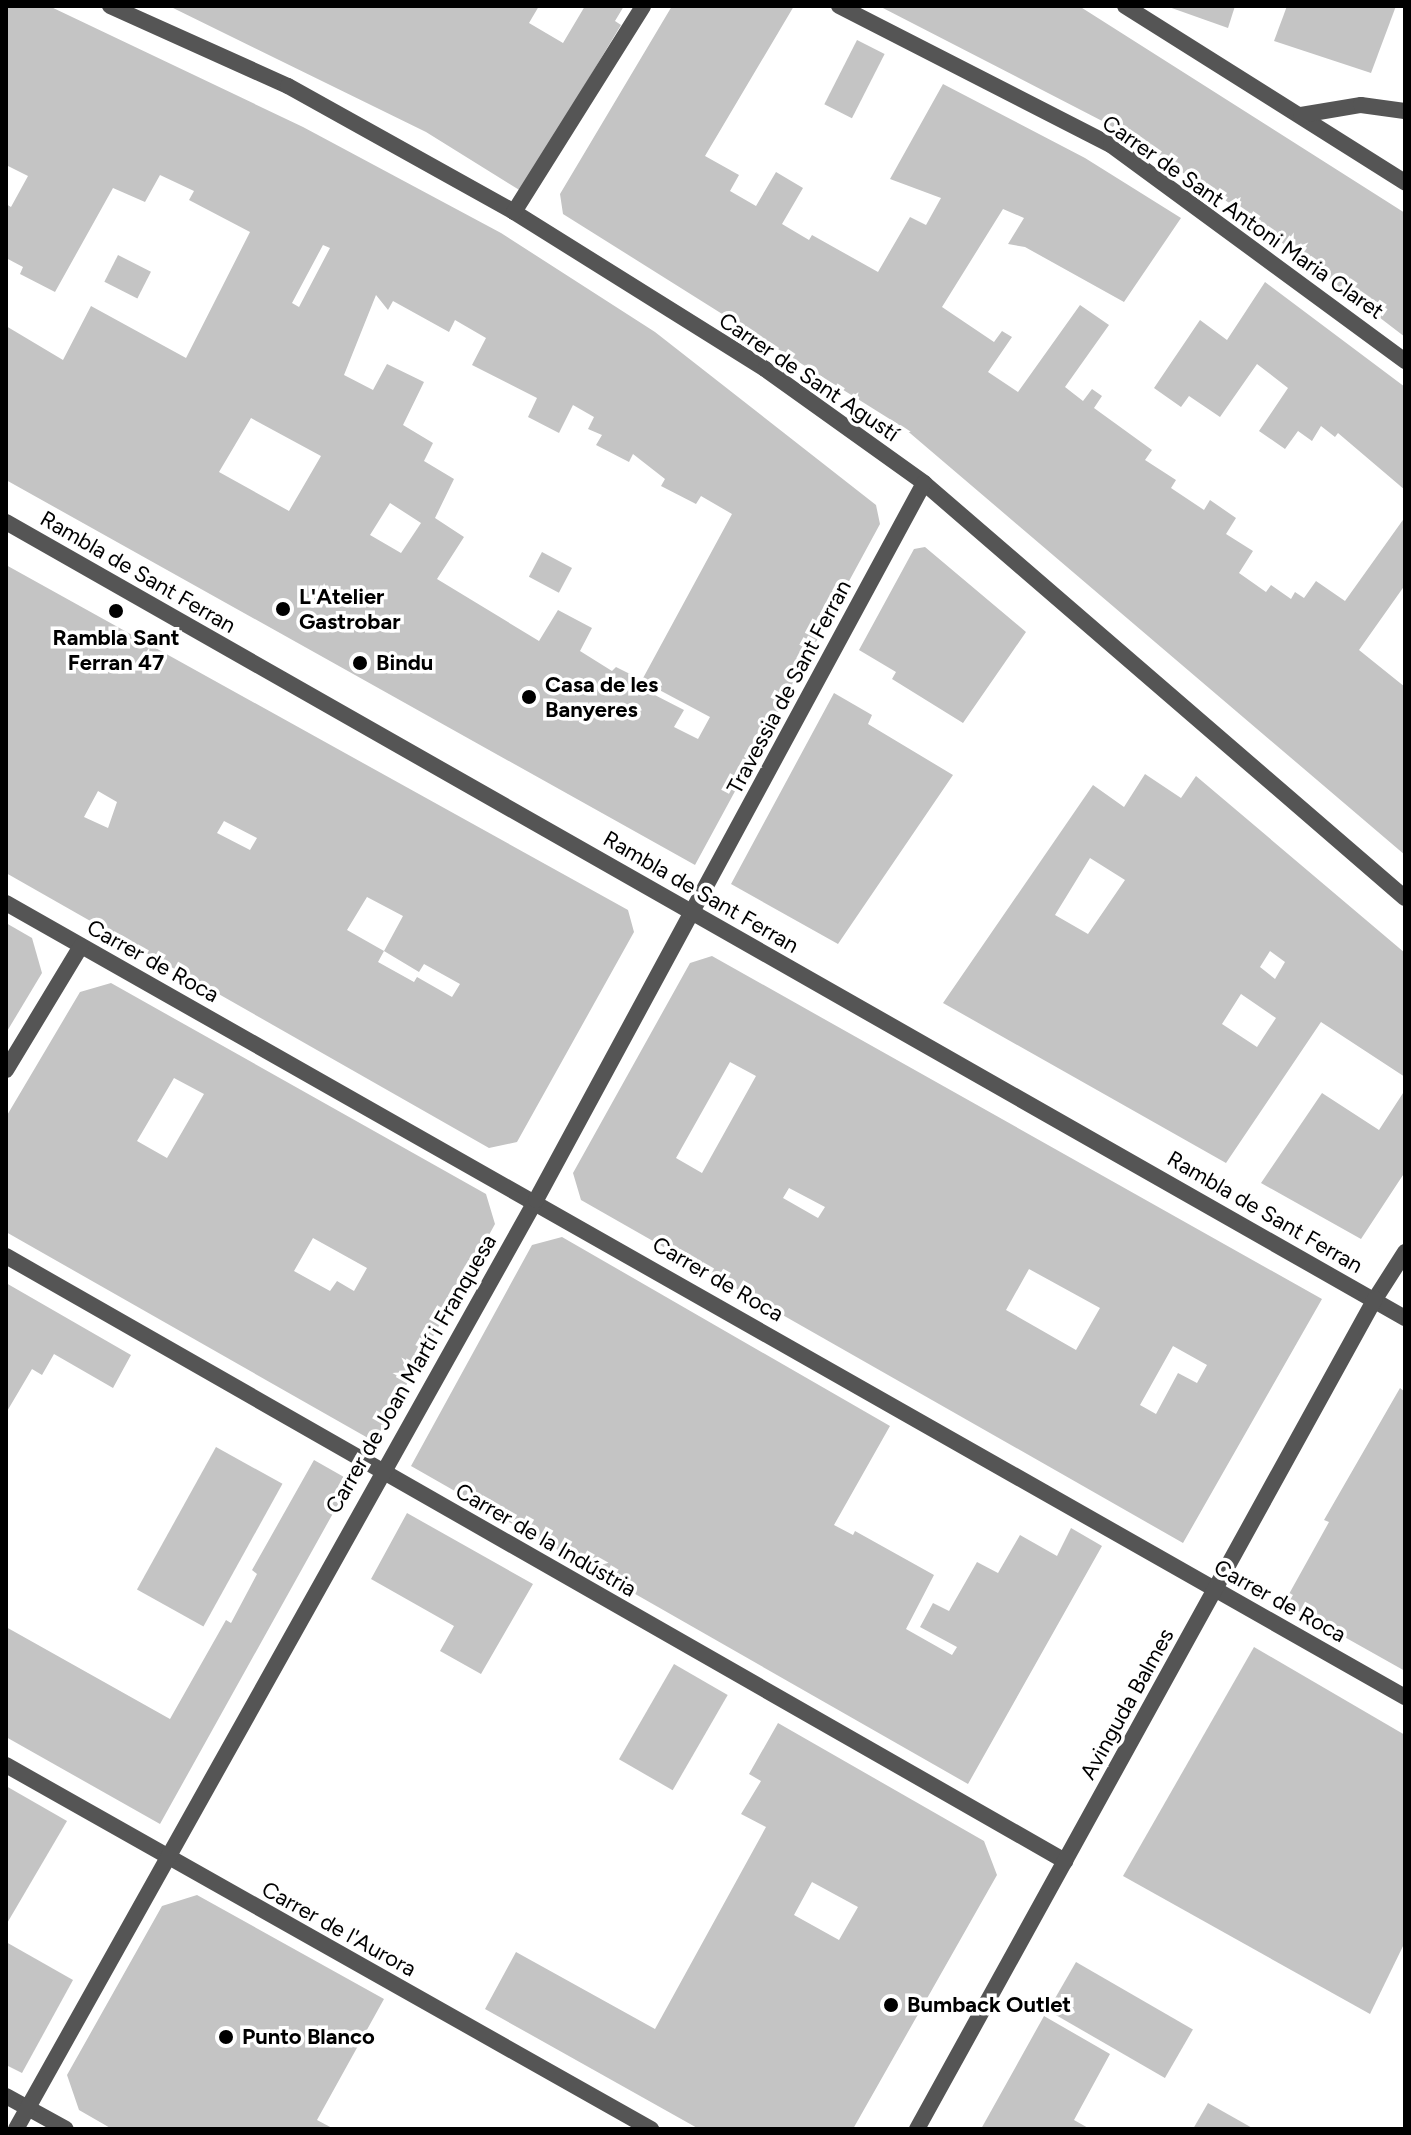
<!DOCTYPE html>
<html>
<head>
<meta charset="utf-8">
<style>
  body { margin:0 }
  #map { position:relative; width:1411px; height:2135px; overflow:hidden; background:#fff; font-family:Figtree,sans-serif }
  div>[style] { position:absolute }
  .building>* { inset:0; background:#c4c4c4; transform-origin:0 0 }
  .minor>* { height:16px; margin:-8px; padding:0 8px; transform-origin:8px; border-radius:8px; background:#555 }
  .tertiary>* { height:16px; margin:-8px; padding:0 8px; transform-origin:8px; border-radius:8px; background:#555 }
  .dots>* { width:22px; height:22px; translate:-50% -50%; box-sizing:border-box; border:4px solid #fff; border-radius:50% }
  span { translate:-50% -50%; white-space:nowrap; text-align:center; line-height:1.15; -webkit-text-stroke:7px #fff; paint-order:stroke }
  .street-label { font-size:22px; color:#000 }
  .poi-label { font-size:22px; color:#000; font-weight:700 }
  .left { translate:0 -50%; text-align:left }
  .frame { position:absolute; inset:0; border:8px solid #000; pointer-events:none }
</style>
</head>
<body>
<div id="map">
  <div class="building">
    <i style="clip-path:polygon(evenodd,6px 6px,49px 6px,303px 127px,501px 233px,655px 332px,876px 505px,880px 524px,695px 865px,6px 480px,6px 326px,63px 360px,91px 306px,186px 358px,250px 232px,189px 200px,194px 191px,160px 175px,145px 202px,113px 188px,55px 292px,20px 274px,23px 267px,6px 258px,6px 204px,11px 207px,28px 176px,6px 165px,6px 6px,323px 245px,330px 248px,299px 307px,292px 303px,323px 245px,6px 6px,376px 295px,388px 310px,393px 301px,449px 332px,455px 320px,486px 338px,472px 365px,537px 398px,528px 417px,559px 433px,573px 405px,594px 417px,588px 429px,602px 435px,596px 445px,629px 462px,633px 454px,665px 479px,661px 486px,696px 504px,701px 496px,732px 514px,642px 680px,616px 667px,612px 671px,580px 651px,592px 628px,558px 610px,539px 641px,437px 579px,464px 537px,435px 518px,454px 479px,424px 461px,433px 443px,403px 425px,424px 382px,387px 364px,373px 390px,344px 375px,376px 295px,6px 6px,251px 418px,321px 456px,289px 511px,219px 472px,251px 418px,6px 6px,390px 503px,421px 523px,401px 553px,370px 535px,390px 503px,6px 6px,650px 685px,710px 717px,698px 739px,674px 727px,684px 710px,647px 691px,650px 685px)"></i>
    <i style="clip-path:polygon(169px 6px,539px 6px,529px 23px,563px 43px,585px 6px,624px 6px,615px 21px,621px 25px,521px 191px,426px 132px)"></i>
    <i style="clip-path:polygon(672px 6px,794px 6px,705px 156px,739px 175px,730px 191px,756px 206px,776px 172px,803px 188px,782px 224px,809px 240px,812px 235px,878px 272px,910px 217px,926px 225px,941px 198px,890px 179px,943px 84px,1085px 158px,1181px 218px,1124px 302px,1025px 247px,1008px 244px,1024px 218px,1003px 209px,942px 307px,994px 342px,1002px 331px,1012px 337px,988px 372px,1018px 392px,1080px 305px,1109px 325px,1065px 387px,1083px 401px,1092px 389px,1102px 396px,1094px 408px,1152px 450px,1145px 460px,1176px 480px,1171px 488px,1204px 510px,1210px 500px,1236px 518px,1226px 534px,1253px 551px,1239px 573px,1266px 592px,1271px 585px,1291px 599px,1295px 592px,1304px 598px,1316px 581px,1345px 601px,1405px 517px,1405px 585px,1359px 650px,1405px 687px,1405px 855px,904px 428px,563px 214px,560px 194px)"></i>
    <i style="clip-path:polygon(879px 6px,1079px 6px,1405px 213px,1405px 337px,1234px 206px,1108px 124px)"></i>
    <i style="clip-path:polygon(1166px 6px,1235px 6px,1228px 28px)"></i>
    <i style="clip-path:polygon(1287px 6px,1396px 6px,1371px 73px,1274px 41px)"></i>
    <i style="left:857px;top:40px;width:31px;height:72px;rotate:27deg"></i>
    <i style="left:118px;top:255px;width:37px;height:30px;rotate:27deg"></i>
    <i style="clip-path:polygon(1265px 282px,1405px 387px,1405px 490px,1338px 433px,1335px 437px,1321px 426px,1312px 441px,1298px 431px,1285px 449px,1259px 431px,1288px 388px,1257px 364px,1220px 417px,1189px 396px,1181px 407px,1154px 388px,1200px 320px,1227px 340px)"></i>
    <i style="clip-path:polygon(925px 547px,1026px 632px,963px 723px,892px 679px,896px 672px,859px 650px,914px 549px)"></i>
    <i style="left:542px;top:552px;width:34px;height:28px;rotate:28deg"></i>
    <i style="clip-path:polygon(evenodd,6px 565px,628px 910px,634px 932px,517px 1142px,489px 1148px,6px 873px,6px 565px,98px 791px,117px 802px,108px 828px,84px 817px,98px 791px,6px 565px,224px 821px,257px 838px,250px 850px,217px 833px,224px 821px,6px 565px,367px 897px,403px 916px,384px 951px,347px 930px,367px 897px,6px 565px,384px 951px,419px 972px,424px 964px,460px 984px,452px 997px,417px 977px,414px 982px,378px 962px,384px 951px)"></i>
    <i style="clip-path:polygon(834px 693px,872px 715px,868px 724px,953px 775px,838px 944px,731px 884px)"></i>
    <i style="clip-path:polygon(evenodd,1145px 774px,1181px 798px,1196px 776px,1405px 953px,1405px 1077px,1321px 1022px,1226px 1163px,943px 1003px,1093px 785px,1124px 807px,1145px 774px,1090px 858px,1125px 880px,1088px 934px,1055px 915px,1090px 858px,1145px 774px,1270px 951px,1285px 962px,1275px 979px,1260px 967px,1270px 951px,1145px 774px,1241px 994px,1276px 1018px,1257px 1047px,1222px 1024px,1241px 994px)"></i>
    <i style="clip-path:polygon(6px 923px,32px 938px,42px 973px,6px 1033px)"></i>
    <i style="clip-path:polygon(evenodd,712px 956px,1322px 1299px,1183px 1543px,581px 1200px,573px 1173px,690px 963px,712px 956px,730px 1062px,756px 1076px,702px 1173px,676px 1158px,730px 1062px,712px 956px,789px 1188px,825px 1207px,818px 1218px,783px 1198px,789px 1188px,712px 956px,1029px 1269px,1100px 1308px,1076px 1350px,1006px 1310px,1029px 1269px,712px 956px,1173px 1346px,1207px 1365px,1197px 1383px,1178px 1373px,1156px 1414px,1140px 1405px,1173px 1346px)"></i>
    <i style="clip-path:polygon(evenodd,111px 983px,486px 1194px,495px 1224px,375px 1442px,6px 1232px,6px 1117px,80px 992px,111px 983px,174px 1078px,204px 1094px,167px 1158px,137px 1141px,174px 1078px,111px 983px,313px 1238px,367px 1268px,354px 1291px,337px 1281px,330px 1291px,294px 1271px,313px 1238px)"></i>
    <i style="clip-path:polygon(1405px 1090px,1405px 1172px,1361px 1239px,1261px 1183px,1322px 1093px,1379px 1130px)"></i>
    <i style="clip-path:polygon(562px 1237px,890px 1426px,834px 1525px,853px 1535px,855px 1531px,934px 1575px,906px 1629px,952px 1655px,957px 1647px,920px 1627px,933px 1603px,949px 1611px,977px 1562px,998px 1573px,1020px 1535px,1057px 1556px,1071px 1528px,1102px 1546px,968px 1784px,411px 1466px,532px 1245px)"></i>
    <i style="clip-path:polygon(6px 1283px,131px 1355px,113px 1388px,54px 1354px,42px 1375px,32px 1369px,6px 1413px)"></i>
    <i style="clip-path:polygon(1400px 1388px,1405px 1392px,1405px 1671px,1284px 1603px,1329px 1522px,1324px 1520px)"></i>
    <i style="left:216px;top:1447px;width:76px;height:163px;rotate:29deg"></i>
    <i style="clip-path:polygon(314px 1460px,351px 1481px,160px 1824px,6px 1737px,6px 1627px,170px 1719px,226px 1620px,231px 1623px,257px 1574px,252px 1570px)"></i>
    <i style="clip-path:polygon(407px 1513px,533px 1584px,481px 1674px,440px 1651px,454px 1626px,371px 1579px)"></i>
    <i style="clip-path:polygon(1254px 1647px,1405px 1735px,1405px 1942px,1370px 2014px,1123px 1876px)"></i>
    <i style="left:674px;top:1664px;width:62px;height:110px;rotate:30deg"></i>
    <i style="clip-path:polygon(evenodd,778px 1723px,984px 1841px,997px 1875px,853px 2129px,699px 2129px,485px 2009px,516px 1952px,655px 2029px,766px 1827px,741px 1814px,761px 1781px,749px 1774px,778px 1723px,812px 1882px,858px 1907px,839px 1940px,794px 1915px,812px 1882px)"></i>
    <i style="clip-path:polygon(6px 1786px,67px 1821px,6px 1925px)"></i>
    <i style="clip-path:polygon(197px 1895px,384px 1999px,317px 2120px,334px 2129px,112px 2129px,79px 2110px,67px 2075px,162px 1906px)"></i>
    <i style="clip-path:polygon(6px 1942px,73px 1980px,22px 2073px,6px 2065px)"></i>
    <i style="left:1076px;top:1962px;width:135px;height:56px;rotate:30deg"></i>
    <i style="clip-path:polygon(1044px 2016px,1110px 2054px,1074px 2120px,1090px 2129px,981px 2129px)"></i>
    <i style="clip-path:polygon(1208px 2103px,1254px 2129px,1193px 2129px)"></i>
  </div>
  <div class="minor">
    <i style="left:110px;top:6px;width:195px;rotate:24.2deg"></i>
    <i style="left:288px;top:86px;width:259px;rotate:29.1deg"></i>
    <i style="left:514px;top:212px;width:296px;rotate:32deg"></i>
    <i style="left:765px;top:369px;width:196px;rotate:35.6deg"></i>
    <i style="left:924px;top:483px;width:635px;rotate:40.79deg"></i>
    <i style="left:839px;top:6px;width:305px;rotate:27.1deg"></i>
    <i style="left:1111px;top:145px;width:365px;rotate:36.3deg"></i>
    <i style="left:1125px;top:6px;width:331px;rotate:32.2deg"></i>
    <i style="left:1301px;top:115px;width:61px;rotate:-9.5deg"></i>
    <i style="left:1361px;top:105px;width:44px;rotate:7.8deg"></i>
    <i style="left:514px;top:212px;width:243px;rotate:-57.9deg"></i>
    <i style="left:6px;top:903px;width:1609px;rotate:29.58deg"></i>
    <i style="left:6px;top:1070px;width:145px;rotate:-58.8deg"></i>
    <i style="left:6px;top:1256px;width:1220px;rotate:29.74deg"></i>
    <i style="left:1375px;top:1299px;width:56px;rotate:-57.4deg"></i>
    <i style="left:6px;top:1765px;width:741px;rotate:29.44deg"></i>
    <i style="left:6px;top:2096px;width:68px;rotate:28.8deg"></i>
    <i style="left:16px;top:2129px;width:1065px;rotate:-60.76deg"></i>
    <i style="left:536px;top:1200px;width:815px;rotate:-61.58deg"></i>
  </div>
  <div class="tertiary">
    <i style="left:6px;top:522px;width:1610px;rotate:29.64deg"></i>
    <i style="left:917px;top:2129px;width:948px;rotate:-61.11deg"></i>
  </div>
  <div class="dots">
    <i style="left:283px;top:609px;background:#000"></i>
    <i style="left:116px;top:611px;background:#000"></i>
    <i style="left:360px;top:663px;background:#000"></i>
    <i style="left:529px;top:697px;background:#000"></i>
    <i style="left:891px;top:2005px;background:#000"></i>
    <i style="left:226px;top:2037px;background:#000"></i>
  </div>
  <div class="street-label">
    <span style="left:1243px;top:217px;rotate:35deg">Carrer de Sant Antoni Maria Claret</span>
    <span style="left:809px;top:377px;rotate:34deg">Carrer de Sant Agustí</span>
    <span style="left:138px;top:572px;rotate:30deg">Rambla de Sant Ferran</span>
    <span style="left:789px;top:687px;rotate:-62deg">Travessia de Sant Ferran</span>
    <span style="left:701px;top:892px;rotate:30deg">Rambla de Sant Ferran</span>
    <span style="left:153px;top:961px;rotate:29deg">Carrer de Roca</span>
    <span style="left:1265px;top:1212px;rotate:30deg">Rambla de Sant Ferran</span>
    <span style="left:718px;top:1279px;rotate:30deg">Carrer de Roca</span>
    <span style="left:411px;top:1374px;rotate:-60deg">Carrer de Joan Martí i Franquesa</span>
    <span style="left:546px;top:1540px;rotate:30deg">Carrer de la Indústria</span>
    <span style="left:1280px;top:1601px;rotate:29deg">Carrer de Roca</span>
    <span style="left:1127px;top:1704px;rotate:-61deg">Avinguda Balmes</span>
    <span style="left:339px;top:1929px;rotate:29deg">Carrer de l'Aurora</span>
  </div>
  <div class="poi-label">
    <span class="left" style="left:299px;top:609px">L'Atelier<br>Gastrobar</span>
    <span style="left:116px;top:650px">Rambla Sant<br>Ferran 47</span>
    <span class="left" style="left:376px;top:663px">Bindu</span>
    <span class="left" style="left:545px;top:697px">Casa de les<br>Banyeres</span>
    <span class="left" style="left:907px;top:2005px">Bumback Outlet</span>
    <span class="left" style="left:242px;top:2037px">Punto Blanco</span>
  </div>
  <div class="frame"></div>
</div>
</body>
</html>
